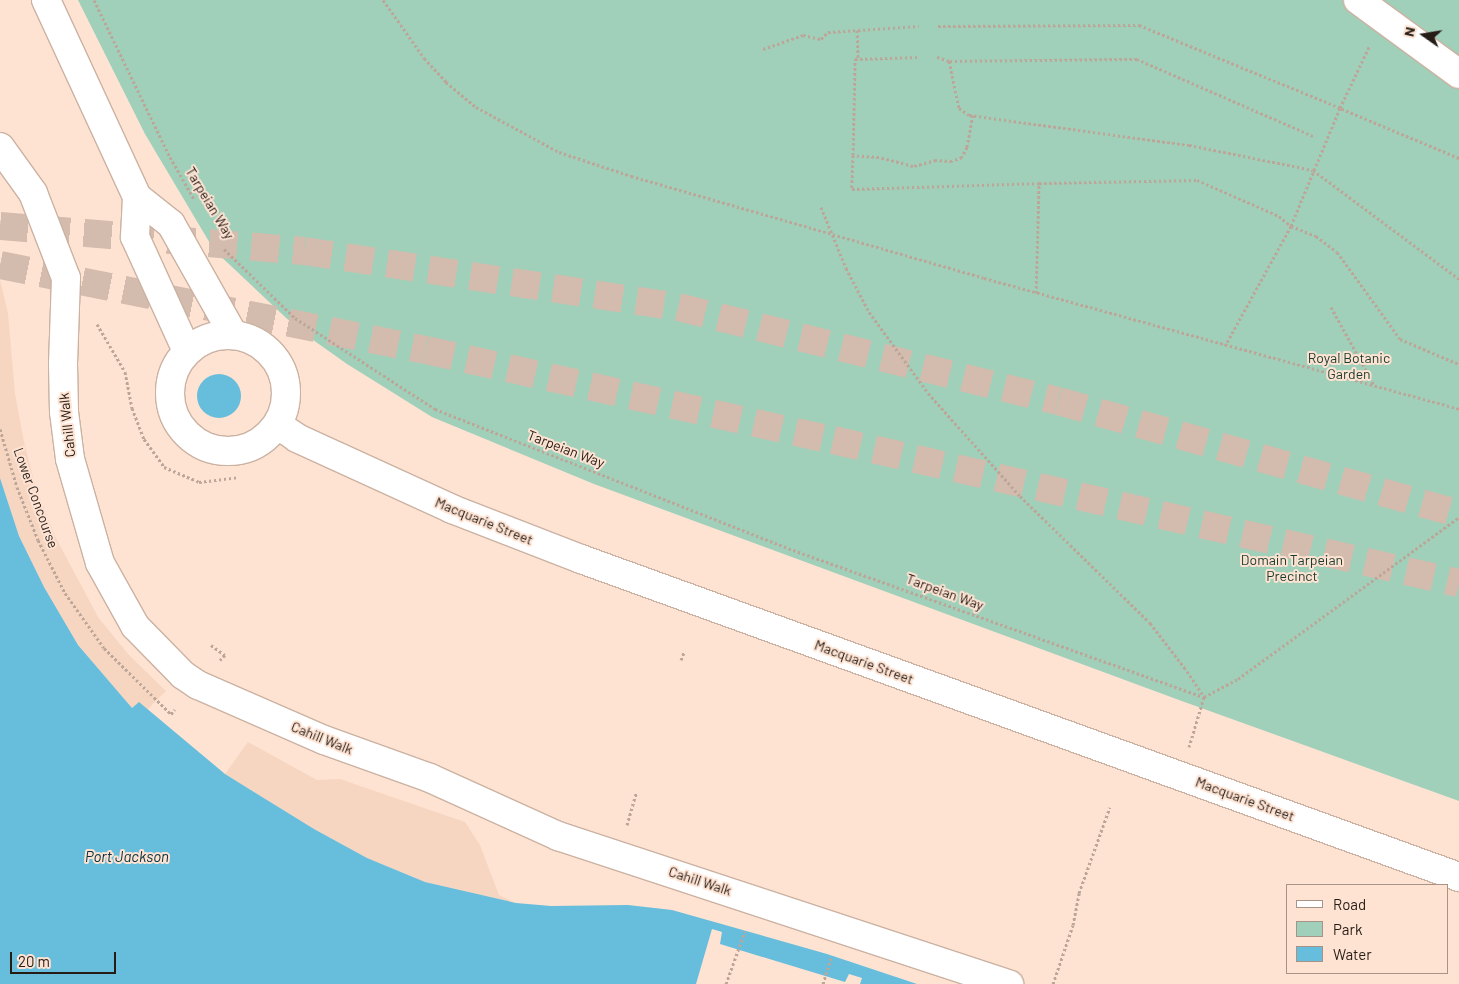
<!DOCTYPE html>
<html>
<head>
<meta charset="utf-8">
<style>
  body { margin:0 }
  #map { position:relative; width:1459px; height:984px; overflow:hidden; background:#fee3d3; font-family:Barlow,sans-serif }
  div>[style] { position:absolute }
  .built>* { inset:0; background:#f7d6c1 }
  .green>* { inset:0; background:#a0d0b9 }
  .water>* { inset:0; background:#67bddc }
  .round { border-radius:50% }
  .pier>* { inset:0; background:#fee3d3 }
  .highway-tunnel>* { height:28px; margin-top:-14px; transform-origin:0; background:repeating-linear-gradient(90deg,#d3bbad 0 28px,transparent 0 42px) }
  .path>* { height:3px; margin-top:-1.5px; transform-origin:0; background:repeating-linear-gradient(90deg,#bca699 0 2.5px,transparent 0 5px) }
  .roads { filter:drop-shadow(1px 0 #cbb2a2) drop-shadow(-1px 0 #cbb2a2) drop-shadow(0 1px #cbb2a2) drop-shadow(0 -1px #cbb2a2) }
  .minor>* { height:28px; margin:-14px; padding:0 14px; transform-origin:14px; border-radius:14px; background:#fff }
  .minor>.ring { margin:-14px; padding:0; box-sizing:content-box; background:none; border:28px solid #fff; border-radius:50% }
  span { translate:-50% -50%; white-space:nowrap; text-align:center; line-height:1.15; -webkit-text-stroke:4px #fee3d3; paint-order:stroke }
  .street-label { font-size:14px; color:#251c16 }
  .park-label { font-size:14px; color:#173b2d }
  .water-label { font-size:15px; color:#05303d; font-style:italic }
  .legend { position:absolute; left:1286px; top:884px; width:162px; height:90px; box-sizing:border-box; background:#fee3d3; border:1px solid #a79387; margin:0; padding:6px 9px; list-style:none; font-size:15px; color:#251c16 }
  .legend li { display:flex; align-items:center; gap:10px; height:25px }
  .legend b { width:25px; border:1px solid #a79387 }
  .north { position:absolute; left:1399px; top:10px; width:50px; height:50px; -webkit-text-stroke:4px #fee3d3; paint-order:stroke; rotate:283deg; font-size:14px; font-weight:700; line-height:20px; text-align:center; color:#251c16 }
  .north::after { content:''; display:block; margin:auto; width:18px; height:22px; background:#251c16; clip-path:polygon(50% 0,100% 100%,50% 72%,0 100%) }
  .scale { position:absolute; left:10px; top:952px; width:106px; height:22px; box-sizing:border-box; border:2px solid #251c16; border-top:0; padding-left:6px; font-size:15px; line-height:18px; white-space:nowrap; color:#251c16; -webkit-text-stroke:4px #fee3d3; paint-order:stroke }
</style>
</head>
<body>
<div id="map">
  <div class="built">
    <i style="clip-path:polygon(0 280px,8px 313px,15px 394px,24px 442px,35px 485px,55px 536px,98px 617px,128px 654px,166px 691px,147px 710px,139px 702px,133px 709px,78px 645px,44px 587px,19px 536px,0 478px)"></i>
    <i style="clip-path:polygon(248px 742px,317px 780px,340px 779px,465px 822px,480px 845px,499px 895px,516px 903px,425px 882px,367px 858px,314px 829px,225px 774px)"></i>
  </div>
  <div class="green">
    <i style="clip-path:polygon(78px 0,1459px 0,1459px 801px,1179px 700px,594px 484px,432px 417px,347px 364px,299px 330px,214px 250px,145px 134px)"></i>
  </div>
  <div class="water">
    <i class="round" style="left:197px;top:374px;width:44px;height:44px"></i>
    <i style="clip-path:polygon(0 478px,19px 536px,44px 587px,78px 645px,132px 708px,139px 702px,225px 774px,314px 829px,367px 858px,425px 882px,516px 903px,551px 906px,628px 905px,672px 910px,827px 954px,917px 984px,0 984px)"></i>
  </div>
  <div class="pier">
    <i style="clip-path:polygon(712px 929px,722px 932px,720px 944px,845px 982px,849px 974px,862px 978px,860px 984px,696px 984px)"></i>
  </div>
  <div class="highway-tunnel">
    <i style="left:0;top:226px;width:305px;rotate:4.7deg"></i>
    <i style="left:304px;top:251px;width:378px;rotate:8.5deg"></i>
    <i style="left:678px;top:307px;width:391px;rotate:13.9deg"></i>
    <i style="left:1058px;top:401px;width:417px;rotate:15.7deg"></i>
    <i style="left:0;top:265px;width:434px;rotate:11.3deg"></i>
    <i style="left:426px;top:350px;width:417px;rotate:12.5deg"></i>
    <i style="left:833px;top:440px;width:642px;rotate:12.87deg"></i>
  </div>
  <div class="path">
    <i style="left:94px;top:0;width:174px;rotate:64.2deg"></i>
    <i style="left:170px;top:157px;width:48px;rotate:60.3deg"></i>
    <i style="left:383px;top:0;width:71px;rotate:54.7deg"></i>
    <i style="left:424px;top:58px;width:33px;rotate:47deg"></i>
    <i style="left:446px;top:82px;width:39px;rotate:40deg"></i>
    <i style="left:476px;top:107px;width:94px;rotate:28.5deg"></i>
    <i style="left:559px;top:152px;width:76px;rotate:18.4deg"></i>
    <i style="left:631px;top:176px;width:367px;rotate:16.1deg"></i>
    <i style="left:984px;top:278px;width:493px;rotate:15.4deg"></i>
    <i style="left:938px;top:26px;width:201px;rotate:-0.3deg"></i>
    <i style="left:1139px;top:25px;width:217px;rotate:22.4deg"></i>
    <i style="left:1340px;top:108px;width:68px;rotate:-64.6deg"></i>
    <i style="left:857px;top:30px;width:29px;rotate:88deg"></i>
    <i style="left:763px;top:49px;width:42px;rotate:-19.3deg"></i>
    <i style="left:803px;top:35px;width:18px;rotate:13deg"></i>
    <i style="left:821px;top:39px;width:10px;rotate:-45deg"></i>
    <i style="left:828px;top:32px;width:91px;rotate:-3.8deg"></i>
    <i style="left:937px;top:57px;width:13px;rotate:18deg"></i>
    <i style="left:973px;top:115px;width:33px;rotate:101deg"></i>
    <i style="left:967px;top:147px;width:11px;rotate:117deg"></i>
    <i style="left:962px;top:157px;width:11px;rotate:158deg"></i>
    <i style="left:952px;top:161px;width:16px;rotate:-176deg"></i>
    <i style="left:936px;top:160px;width:24px;rotate:165deg"></i>
    <i style="left:913px;top:166px;width:35px;rotate:-165deg"></i>
    <i style="left:879px;top:157px;width:26px;rotate:-176deg"></i>
    <i style="left:853px;top:155px;width:34px;rotate:92deg"></i>
    <i style="left:852px;top:189px;width:187px;rotate:-1.8deg"></i>
    <i style="left:1039px;top:183px;width:158px;rotate:-1.1deg"></i>
    <i style="left:1197px;top:180px;width:90px;rotate:23.7deg"></i>
    <i style="left:1279px;top:216px;width:16px;rotate:40deg"></i>
    <i style="left:1291px;top:226px;width:137px;rotate:118.8deg"></i>
    <i style="left:1313px;top:136px;width:192px;rotate:-156.4deg"></i>
    <i style="left:1137px;top:59px;width:188px;rotate:179.4deg"></i>
    <i style="left:949px;top:61px;width:48px;rotate:78deg"></i>
    <i style="left:959px;top:108px;width:12px;rotate:35deg"></i>
    <i style="left:969px;top:115px;width:222px;rotate:7.8deg"></i>
    <i style="left:1189px;top:145px;width:126px;rotate:11.4deg"></i>
    <i style="left:1313px;top:170px;width:182px;rotate:36.7deg"></i>
    <i style="left:853px;top:155px;width:96px;rotate:-88.8deg"></i>
    <i style="left:855px;top:59px;width:64px;rotate:-1.8deg"></i>
    <i style="left:1459px;top:158px;width:129px;rotate:-157.2deg"></i>
    <i style="left:1340px;top:108px;width:128px;rotate:112.6deg"></i>
    <i style="left:1291px;top:226px;width:27px;rotate:22deg"></i>
    <i style="left:1316px;top:236px;width:26px;rotate:37deg"></i>
    <i style="left:1337px;top:252px;width:107px;rotate:54.1deg"></i>
    <i style="left:1400px;top:339px;width:64px;rotate:23deg"></i>
    <i style="left:821px;top:207px;width:66px;rotate:67.7deg"></i>
    <i style="left:846px;top:268px;width:50px;rotate:62.4deg"></i>
    <i style="left:869px;top:312px;width:100px;rotate:53.9deg"></i>
    <i style="left:928px;top:393px;width:138px;rotate:48.2deg"></i>
    <i style="left:1020px;top:496px;width:182px;rotate:44.3deg"></i>
    <i style="left:1150px;top:623px;width:56px;rotate:52.3deg"></i>
    <i style="left:1184px;top:667px;width:36px;rotate:56deg"></i>
    <i style="left:1204px;top:697px;width:52px;rotate:106.7deg"></i>
    <i style="left:224px;top:249px;width:99px;rotate:44.2deg"></i>
    <i style="left:295px;top:318px;width:167px;rotate:33deg"></i>
    <i style="left:435px;top:409px;width:385px;rotate:21.5deg"></i>
    <i style="left:793px;top:550px;width:436px;rotate:19.7deg"></i>
    <i style="left:1036px;top:293px;width:110px;rotate:-88.4deg"></i>
    <i style="left:1331px;top:307px;width:89px;rotate:61.1deg"></i>
    <i style="left:97px;top:324px;width:56px;rotate:59.7deg"></i>
    <i style="left:125px;top:372px;width:37px;rotate:79deg"></i>
    <i style="left:132px;top:408px;width:33px;rotate:69deg"></i>
    <i style="left:144px;top:439px;width:34px;rotate:54deg"></i>
    <i style="left:164px;top:467px;width:38px;rotate:23deg"></i>
    <i style="left:199px;top:482px;width:38px;rotate:-7deg"></i>
    <i style="left:0;top:429px;width:60px;rotate:73.7deg"></i>
    <i style="left:17px;top:487px;width:57px;rotate:68.4deg"></i>
    <i style="left:38px;top:540px;width:59px;rotate:63deg"></i>
    <i style="left:65px;top:593px;width:67px;rotate:54.7deg"></i>
    <i style="left:104px;top:648px;width:94px;rotate:44.6deg"></i>
    <i style="left:171px;top:714px;width:6px;rotate:-51deg"></i>
    <i style="left:211px;top:645px;width:17px;rotate:36deg"></i>
    <i style="left:225px;top:655px;width:7px;rotate:135deg"></i>
    <i style="left:681px;top:660px;width:9px;rotate:-69deg"></i>
    <i style="left:1204px;top:697px;width:38px;rotate:-28deg"></i>
    <i style="left:1238px;top:679px;width:274px;rotate:-36.2deg"></i>
    <i style="left:627px;top:825px;width:33px;rotate:-74deg"></i>
    <i style="left:726px;top:984px;width:56px;rotate:-70.3deg"></i>
    <i style="left:823px;top:984px;width:27px;rotate:-73deg"></i>
    <i style="left:1053px;top:984px;width:62px;rotate:-71.3deg"></i>
    <i style="left:1073px;top:925px;width:33px;rotate:-79deg"></i>
    <i style="left:1079px;top:893px;width:91px;rotate:-70.2deg"></i>
  </div>
  <div class="roads">
    <div class="minor">
      <i style="left:46px;top:0;width:217px;rotate:65.2deg"></i>
      <i style="left:137px;top:197px;width:43px;rotate:38.5deg"></i>
      <i style="left:171px;top:224px;width:126px;rotate:60.6deg"></i>
      <i style="left:1358px;top:0;width:125px;rotate:36.2deg"></i>
      <i style="left:0;top:147px;width:57px;rotate:54.3deg"></i>
      <i style="left:33px;top:193px;width:91px;rotate:68.8deg"></i>
      <i style="left:66px;top:278px;width:86px;rotate:92deg"></i>
      <i style="left:63px;top:364px;width:48px;rotate:88.8deg"></i>
      <i style="left:64px;top:412px;width:47px;rotate:82.7deg"></i>
      <i style="left:70px;top:459px;width:108px;rotate:73.9deg"></i>
      <i style="left:100px;top:563px;width:72px;rotate:60.9deg"></i>
      <i style="left:135px;top:626px;width:69px;rotate:45.6deg"></i>
      <i style="left:183px;top:675px;width:18px;rotate:34deg"></i>
      <i style="left:198px;top:685px;width:137px;rotate:23.6deg"></i>
      <i style="left:324px;top:740px;width:113px;rotate:19.7deg"></i>
      <i style="left:430px;top:778px;width:141px;rotate:24.4deg"></i>
      <i style="left:558px;top:836px;width:475px;rotate:18.2deg"></i>
      <i style="left:137px;top:197px;width:40px;rotate:92.9deg"></i>
      <i style="left:135px;top:237px;width:125px;rotate:65.5deg"></i>
      <i class="ring" style="left:170px;top:335px;width:88px;height:88px"></i>
      <i style="left:278px;top:425px;width:23px;rotate:34deg"></i>
      <i style="left:297px;top:438px;width:170px;rotate:24.6deg"></i>
      <i style="left:452px;top:509px;width:138px;rotate:21.2deg"></i>
      <i style="left:581px;top:559px;width:934px;rotate:19.91deg"></i>
    </div>
  </div>
  <div class="street-label">
    <span style="left:210px;top:203px;rotate:59deg">Tarpeian Way</span>
    <span style="left:67px;top:425px;rotate:-96deg">Cahill Walk</span>
    <span style="left:566px;top:449px;rotate:21deg">Tarpeian Way</span>
    <span style="left:36px;top:498px;rotate:70deg">Lower Concourse</span>
    <span style="left:484px;top:521px;rotate:22deg">Macquarie Street</span>
    <span style="left:945px;top:592px;rotate:20deg">Tarpeian Way</span>
    <span style="left:864px;top:662px;rotate:20deg">Macquarie Street</span>
    <span style="left:322px;top:738px;rotate:22deg">Cahill Walk</span>
    <span style="left:1245px;top:799px;rotate:20deg">Macquarie Street</span>
    <span style="left:700px;top:881px;rotate:18deg">Cahill Walk</span>
  </div>
  <div class="park-label">
    <span style="left:1349px;top:366px">Royal Botanic<br>Garden</span>
    <span style="left:1292px;top:568px">Domain Tarpeian<br>Precinct</span>
  </div>
  <div class="water-label">
    <span style="left:127px;top:857px">Port Jackson</span>
  </div>
  <ul class="legend">
  <li><b style="height:6px;background:#fff"></b>Road</li>
  <li><b style="height:14px;background:#a0d0b9"></b>Park</li>
  <li><b style="height:14px;background:#67bddc"></b>Water</li>
  </ul>
  <div class="north">N</div>
  <div class="scale">20 m</div>
</div>
</body>
</html>
